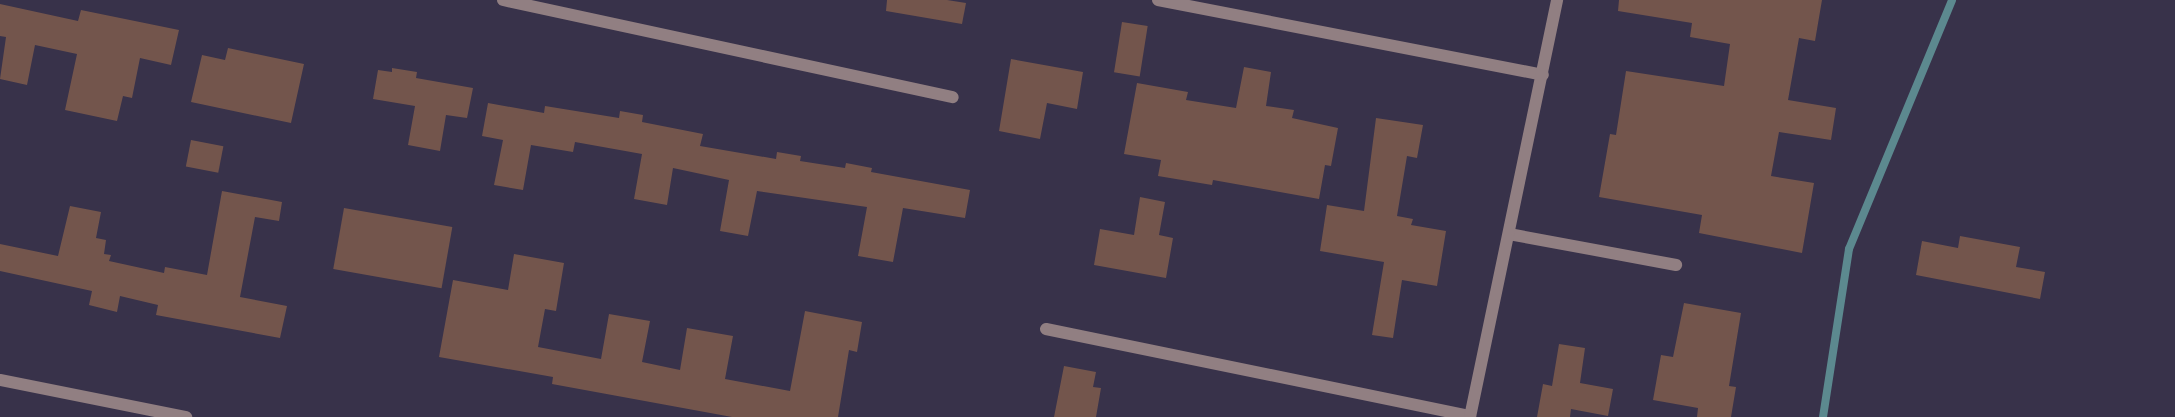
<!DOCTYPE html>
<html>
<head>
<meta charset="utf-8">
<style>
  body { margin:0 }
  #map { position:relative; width:2175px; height:417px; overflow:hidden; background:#38324a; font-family:Karla,sans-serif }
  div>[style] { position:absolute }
  .stream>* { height:8px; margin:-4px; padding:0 4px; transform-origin:4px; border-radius:4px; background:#5c898f }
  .building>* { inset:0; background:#73554c; transform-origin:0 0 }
  .minor>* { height:12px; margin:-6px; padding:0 6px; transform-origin:6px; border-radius:6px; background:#917f82 }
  span { translate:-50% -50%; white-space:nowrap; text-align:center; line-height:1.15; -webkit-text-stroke:4px #1e1c27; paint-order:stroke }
</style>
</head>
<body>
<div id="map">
  <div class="stream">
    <i style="left:1823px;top:417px;width:170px;rotate:-81.2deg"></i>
    <i style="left:1849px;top:249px;width:269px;rotate:-67.5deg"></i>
  </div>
  <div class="building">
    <i style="clip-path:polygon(887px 0,947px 0,966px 3px,962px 24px,886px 11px)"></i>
    <i style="clip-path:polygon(1619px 0,1822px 0,1815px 41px,1799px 38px,1788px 100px,1836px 108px,1831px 140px,1779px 132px,1771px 176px,1814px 183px,1802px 253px,1699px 233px,1702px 215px,1599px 197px,1610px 134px,1616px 135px,1626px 71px,1724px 86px,1730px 44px,1690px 37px,1692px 23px,1618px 11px)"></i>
    <i style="clip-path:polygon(0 4px,78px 21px,81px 10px,179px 30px,171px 65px,140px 58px,132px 98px,123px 96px,117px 121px,65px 110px,77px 54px,35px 45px,27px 85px,0 79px,6px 37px,0 36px)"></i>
    <i style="left:1122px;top:22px;width:26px;height:51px;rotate:9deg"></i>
    <i style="clip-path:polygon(228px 48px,304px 64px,291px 123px,191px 102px,202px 55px,225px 60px)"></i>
    <i style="clip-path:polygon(1011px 59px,1083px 72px,1077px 109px,1047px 103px,1040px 139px,999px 131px)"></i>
    <i style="clip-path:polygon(1244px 67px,1271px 72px,1266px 106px,1294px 110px,1292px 118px,1338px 128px,1331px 166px,1325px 165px,1319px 199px,1213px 180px,1212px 185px,1158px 176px,1161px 160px,1124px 154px,1137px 83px,1188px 92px,1186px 100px,1236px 108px)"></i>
    <i style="clip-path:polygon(392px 68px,417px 72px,416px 78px,473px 88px,467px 118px,446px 115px,440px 151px,408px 145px,415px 106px,373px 99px,378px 70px,392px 72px)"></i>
    <i style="clip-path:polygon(488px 103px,544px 113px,545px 106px,619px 118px,620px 111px,643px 115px,642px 122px,703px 134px,700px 146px,776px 159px,777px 152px,801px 156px,800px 161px,845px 168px,846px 163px,872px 168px,871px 172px,970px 190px,965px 218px,903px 208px,893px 262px,858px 256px,867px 207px,757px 191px,748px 236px,720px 231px,729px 180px,673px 168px,667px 205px,634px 199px,642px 154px,575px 142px,573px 152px,531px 145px,523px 190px,494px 185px,503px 140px,482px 136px)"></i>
    <i style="clip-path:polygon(1376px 118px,1423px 125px,1417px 158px,1407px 156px,1397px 216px,1413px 219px,1411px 225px,1446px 231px,1437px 286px,1402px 280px,1393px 338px,1372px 335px,1384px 262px,1320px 251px,1327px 205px,1364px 211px)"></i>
    <i style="left:191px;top:140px;width:33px;height:27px;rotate:11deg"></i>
    <i style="clip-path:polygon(222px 191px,282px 202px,279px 221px,255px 217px,240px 297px,287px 306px,280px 338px,156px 315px,158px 305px,120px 296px,117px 312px,89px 305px,92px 291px,0 271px,0 244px,58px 256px,70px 206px,101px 212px,96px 238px,106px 240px,104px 254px,111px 255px,109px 261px,164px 273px,165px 267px,207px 275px)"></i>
    <i style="clip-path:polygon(1140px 197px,1165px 202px,1159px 235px,1173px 238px,1166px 278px,1094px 265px,1100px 229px,1134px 235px)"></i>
    <i style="left:344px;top:208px;width:110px;height:62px;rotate:10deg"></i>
    <i style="clip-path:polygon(1960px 236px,2020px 247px,2016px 267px,2045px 272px,2040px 299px,1916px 275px,1922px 241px,1958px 248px)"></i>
    <i style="clip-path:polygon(514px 254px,564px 263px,556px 311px,545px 309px,538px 347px,601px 359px,609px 314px,650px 321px,642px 362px,680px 370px,687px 328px,733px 336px,725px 379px,790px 391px,805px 311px,862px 322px,857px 352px,849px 350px,838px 417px,732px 417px,552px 384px,553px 377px,439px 357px,453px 280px,508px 290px)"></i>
    <i style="clip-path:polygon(1684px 303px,1741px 313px,1729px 386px,1736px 387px,1731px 417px,1697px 417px,1698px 408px,1653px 400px,1661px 355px,1673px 357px)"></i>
    <i style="clip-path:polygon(1559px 344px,1585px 348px,1580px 383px,1613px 389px,1608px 416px,1571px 409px,1570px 417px,1537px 417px,1543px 384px,1552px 386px)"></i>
    <i style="clip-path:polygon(1064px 366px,1096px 372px,1093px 387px,1101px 388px,1096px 417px,1054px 417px)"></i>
  </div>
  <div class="minor">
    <i style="left:503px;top:0;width:460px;rotate:12.2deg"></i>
    <i style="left:1158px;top:0;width:392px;rotate:11deg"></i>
    <i style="left:1509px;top:234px;width:170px;rotate:10.5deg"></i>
    <i style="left:1046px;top:329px;width:433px;rotate:11.6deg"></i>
    <i style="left:0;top:380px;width:190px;rotate:11.3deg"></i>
    <i style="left:1470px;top:417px;width:426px;rotate:-78.2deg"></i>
  </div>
</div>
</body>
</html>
